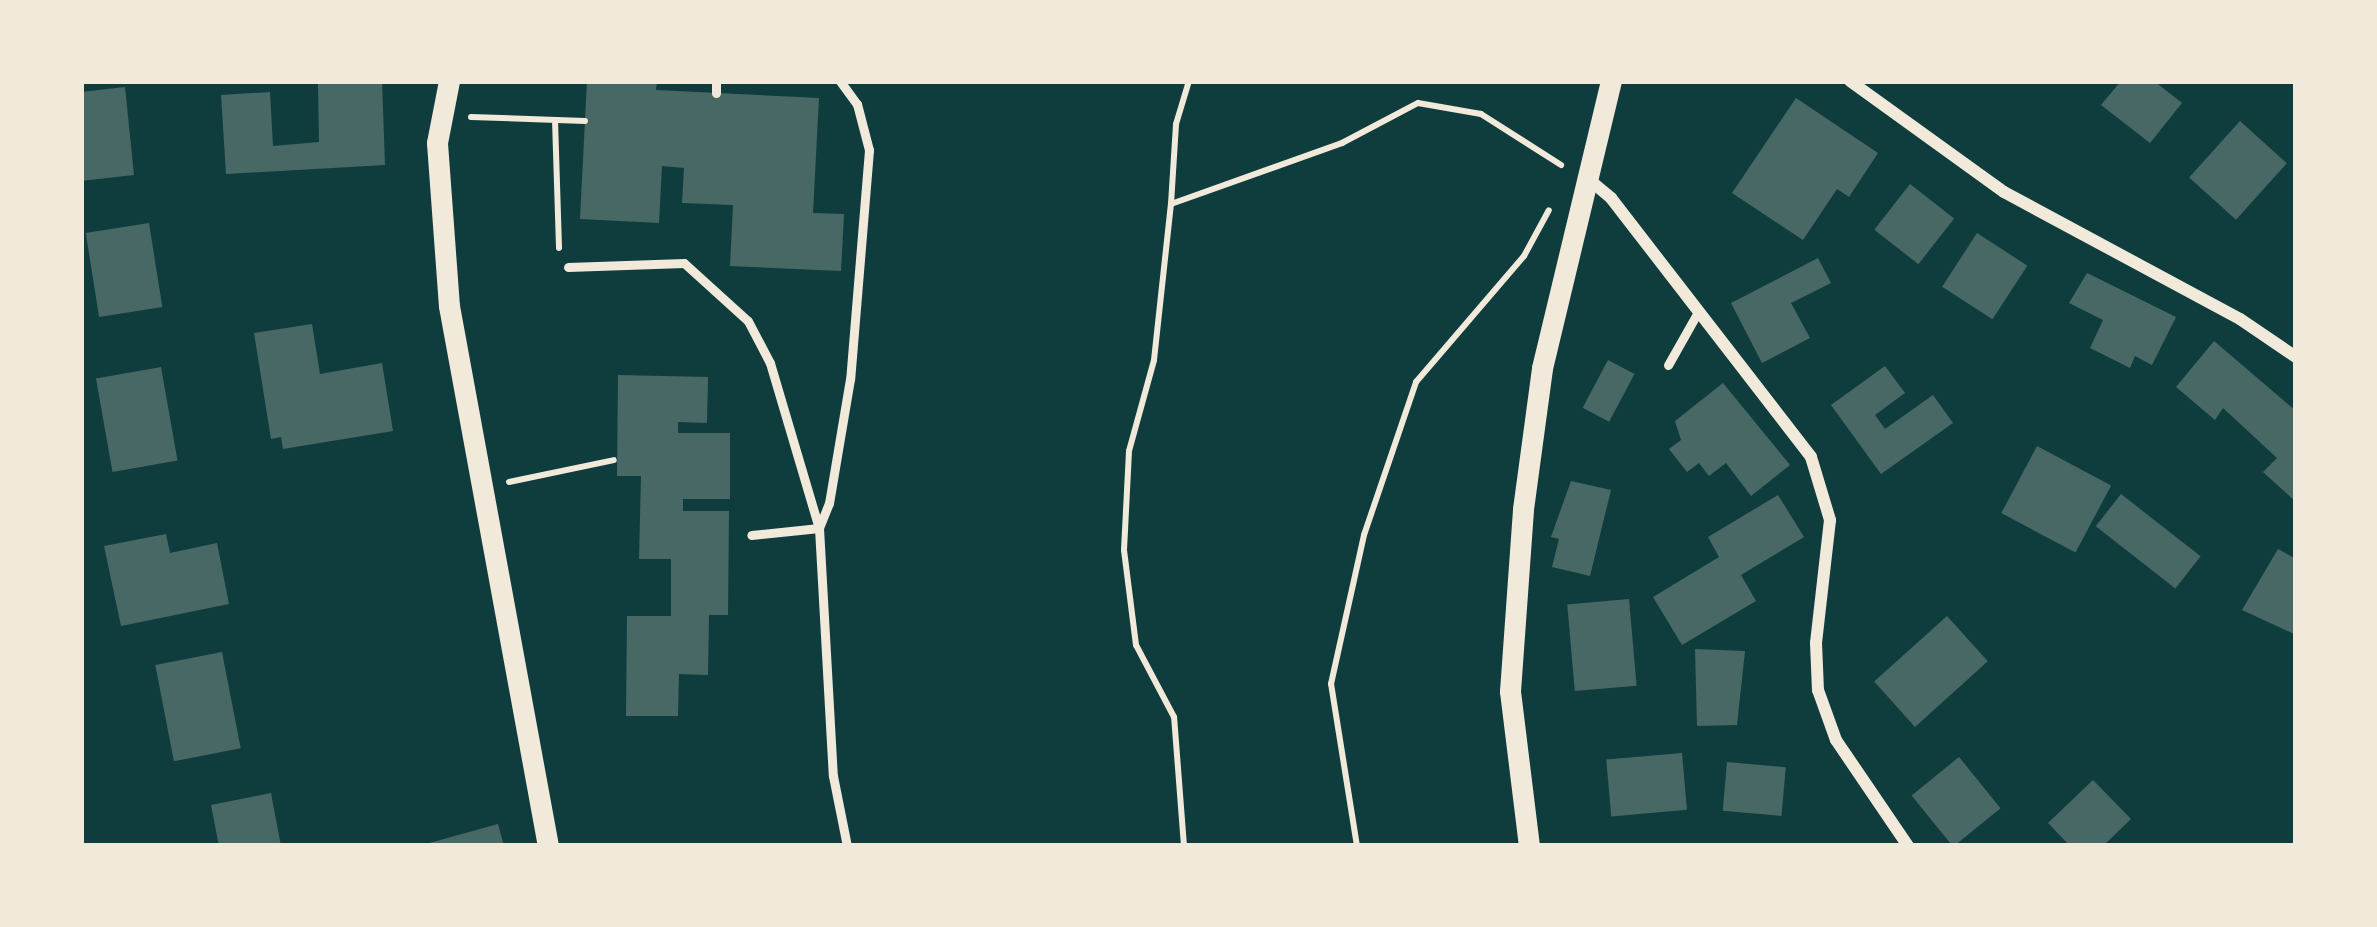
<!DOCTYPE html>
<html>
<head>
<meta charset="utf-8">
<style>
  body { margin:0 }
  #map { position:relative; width:2377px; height:927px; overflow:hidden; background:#0f3d3e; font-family:"Zilla Slab",serif }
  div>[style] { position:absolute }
  .building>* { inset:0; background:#486865; transform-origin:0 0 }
  .path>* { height:6px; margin:-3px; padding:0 3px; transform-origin:3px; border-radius:3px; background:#f1e9da }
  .service>* { height:9px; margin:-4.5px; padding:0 4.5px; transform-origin:4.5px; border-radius:4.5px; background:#f1e9da }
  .minor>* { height:12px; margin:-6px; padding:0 6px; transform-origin:6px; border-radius:6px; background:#f1e9da }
  .tertiary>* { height:21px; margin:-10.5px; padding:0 10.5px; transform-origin:10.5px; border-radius:10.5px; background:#f1e9da }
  span { translate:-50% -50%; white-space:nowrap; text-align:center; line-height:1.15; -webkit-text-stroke:9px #f1e9da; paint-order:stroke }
  .frame { position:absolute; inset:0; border:84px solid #f1e9da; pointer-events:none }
</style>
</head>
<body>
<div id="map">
  <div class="building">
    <i style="clip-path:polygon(382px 81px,385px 165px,226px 174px,221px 95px,270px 92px,273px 146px,319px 142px,318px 83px)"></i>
    <i style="clip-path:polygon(587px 81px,657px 81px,656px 90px,819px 98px,813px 213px,844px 214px,841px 271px,730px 266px,733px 205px,682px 203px,684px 168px,662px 166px,659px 223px,580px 219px)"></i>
    <i style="clip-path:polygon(2121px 81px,2154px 81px,2182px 103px,2150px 143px,2101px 105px)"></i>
    <i style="clip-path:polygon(125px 87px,134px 175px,81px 181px,81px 92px)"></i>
    <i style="clip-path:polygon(1796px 98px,1878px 153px,1849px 197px,1837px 189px,1803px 240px,1732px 193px)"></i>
    <i style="left:2240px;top:121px;width:63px;height:76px;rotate:42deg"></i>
    <i style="left:1910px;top:184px;width:56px;height:58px;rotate:38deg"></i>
    <i style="left:149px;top:223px;width:85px;height:64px;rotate:81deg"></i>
    <i style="left:1977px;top:233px;width:60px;height:64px;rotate:33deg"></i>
    <i style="clip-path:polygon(1818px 258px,1831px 283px,1791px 303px,1810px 338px,1762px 363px,1731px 303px)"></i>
    <i style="clip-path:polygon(2087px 273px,2176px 317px,2152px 365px,2135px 356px,2130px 368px,2090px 348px,2103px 320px,2069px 303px)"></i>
    <i style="clip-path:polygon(312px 324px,320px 374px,382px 363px,393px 431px,283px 449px,281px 437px,271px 439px,254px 333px)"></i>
    <i style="clip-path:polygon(2214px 341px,2296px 411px,2296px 502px,2263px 472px,2277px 458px,2223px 408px,2215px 420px,2176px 387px)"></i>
    <i style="left:1608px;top:360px;width:30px;height:54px;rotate:28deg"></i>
    <i style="clip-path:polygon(1885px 366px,1905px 393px,1875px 415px,1885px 429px,1933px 395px,1953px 423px,1881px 474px,1831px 405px)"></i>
    <i style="left:161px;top:367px;width:95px;height:66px;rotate:80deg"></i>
    <i style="clip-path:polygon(618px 375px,708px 377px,707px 423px,678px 422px,678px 433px,730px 433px,730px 499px,683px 499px,683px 511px,729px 511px,728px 615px,709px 615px,708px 675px,679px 674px,678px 716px,626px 716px,627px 616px,671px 616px,671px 559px,639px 559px,641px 476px,617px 476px)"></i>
    <i style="clip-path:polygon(1723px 383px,1790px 465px,1751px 496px,1726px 463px,1709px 476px,1699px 463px,1687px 472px,1669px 449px,1681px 440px,1675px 421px)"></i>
    <i style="left:2037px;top:446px;width:84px;height:76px;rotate:28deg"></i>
    <i style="clip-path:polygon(1571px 481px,1611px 490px,1590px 576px,1552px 567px,1559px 539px,1551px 537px)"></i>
    <i style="left:2121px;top:494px;width:101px;height:41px;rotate:38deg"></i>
    <i style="clip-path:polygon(1778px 495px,1804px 537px,1741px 575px,1756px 601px,1682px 645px,1653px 597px,1719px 557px,1708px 537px)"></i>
    <i style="clip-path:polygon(166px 534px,170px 553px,217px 543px,229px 604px,121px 626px,104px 546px)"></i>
    <i style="clip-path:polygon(2278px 549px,2296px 559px,2296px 635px,2242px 610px)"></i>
    <i style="left:1629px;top:599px;width:87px;height:62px;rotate:85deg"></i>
    <i style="left:1947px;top:616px;width:61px;height:98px;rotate:48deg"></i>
    <i style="clip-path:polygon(1695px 649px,1745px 651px,1737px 725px,1697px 726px)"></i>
    <i style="left:222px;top:652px;width:98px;height:68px;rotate:79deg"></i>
    <i style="left:1682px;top:753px;width:57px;height:76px;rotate:85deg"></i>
    <i style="left:1959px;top:757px;width:66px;height:61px;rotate:51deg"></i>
    <i style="left:1727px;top:762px;width:59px;height:49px;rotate:5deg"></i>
    <i style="clip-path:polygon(2093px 780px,2131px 819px,2103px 846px,2070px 846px,2048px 823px)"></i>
    <i style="clip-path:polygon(271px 793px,281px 846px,219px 846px,211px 805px)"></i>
    <i style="clip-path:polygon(498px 824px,504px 846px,423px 846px,422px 845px)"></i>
  </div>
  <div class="path">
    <i style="left:471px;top:117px;width:114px;rotate:2deg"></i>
    <i style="left:555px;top:120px;width:128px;rotate:88.2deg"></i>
    <i style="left:1171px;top:204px;width:80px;rotate:-86.4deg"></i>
    <i style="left:1176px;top:124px;width:45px;rotate:-73.2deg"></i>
    <i style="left:509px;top:482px;width:107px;rotate:-11.8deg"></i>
    <i style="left:1184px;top:846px;width:129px;rotate:-94.4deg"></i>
    <i style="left:1174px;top:717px;width:81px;rotate:-117.8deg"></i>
    <i style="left:1136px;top:645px;width:96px;rotate:-97.2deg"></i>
    <i style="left:1124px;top:550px;width:99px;rotate:-87.1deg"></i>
    <i style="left:1129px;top:451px;width:94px;rotate:-74.6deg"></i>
    <i style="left:1154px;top:360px;width:157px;rotate:-83.8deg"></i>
    <i style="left:1171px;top:204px;width:182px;rotate:-19.6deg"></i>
    <i style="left:1342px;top:143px;width:86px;rotate:-27.8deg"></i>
    <i style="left:1418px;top:103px;width:64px;rotate:9.9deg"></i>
    <i style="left:1481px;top:114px;width:95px;rotate:32.5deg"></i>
    <i style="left:1357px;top:846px;width:164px;rotate:-99.1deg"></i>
    <i style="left:1331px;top:684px;width:153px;rotate:-77.5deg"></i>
    <i style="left:1364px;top:535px;width:162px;rotate:-71.2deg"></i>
    <i style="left:1416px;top:382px;width:166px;rotate:-49.4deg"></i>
    <i style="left:1524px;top:256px;width:52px;rotate:-61.5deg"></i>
  </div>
  <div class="service">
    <i style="left:840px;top:81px;width:29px;rotate:54deg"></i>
    <i style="left:857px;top:104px;width:48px;rotate:75.4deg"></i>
    <i style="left:869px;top:150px;width:230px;rotate:94.7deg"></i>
    <i style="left:850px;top:379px;width:126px;rotate:99.6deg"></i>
    <i style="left:829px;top:503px;width:27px;rotate:112deg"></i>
    <i style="left:819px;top:528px;width:248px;rotate:86.8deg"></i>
    <i style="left:833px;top:776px;width:71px;rotate:78.7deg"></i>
    <i style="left:716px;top:93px;width:12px;rotate:-90deg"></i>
    <i style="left:568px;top:267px;width:116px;rotate:-2deg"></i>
    <i style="left:684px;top:263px;width:86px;rotate:42.2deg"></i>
    <i style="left:748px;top:321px;width:47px;rotate:62.4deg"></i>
    <i style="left:770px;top:363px;width:172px;rotate:73.5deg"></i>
    <i style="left:819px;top:528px;width:68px;rotate:174.1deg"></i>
    <i style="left:1668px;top:365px;width:61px;rotate:-60.5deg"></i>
  </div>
  <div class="minor">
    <i style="left:1850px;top:81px;width:190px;rotate:35.8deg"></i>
    <i style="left:2004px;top:192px;width:268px;rotate:28.3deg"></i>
    <i style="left:2240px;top:319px;width:68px;rotate:34.2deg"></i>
    <i style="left:1586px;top:177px;width:33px;rotate:40deg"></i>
    <i style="left:1611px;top:198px;width:327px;rotate:52.3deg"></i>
    <i style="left:1811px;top:457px;width:66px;rotate:73.2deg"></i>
    <i style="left:1830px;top:520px;width:124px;rotate:96.5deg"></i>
    <i style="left:1816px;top:643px;width:47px;rotate:87.6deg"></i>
    <i style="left:1818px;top:690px;width:53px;rotate:70.2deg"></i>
    <i style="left:1836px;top:740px;width:128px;rotate:55.8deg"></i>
  </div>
  <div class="tertiary">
    <i style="left:449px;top:81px;width:63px;rotate:101deg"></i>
    <i style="left:437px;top:143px;width:163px;rotate:85.8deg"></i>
    <i style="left:449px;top:306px;width:549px;rotate:79.61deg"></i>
    <i style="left:1529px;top:846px;width:156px;rotate:-97deg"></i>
    <i style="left:1510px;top:691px;width:182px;rotate:-85.9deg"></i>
    <i style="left:1523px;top:509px;width:142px;rotate:-82.3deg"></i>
    <i style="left:1542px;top:368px;width:295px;rotate:-76.5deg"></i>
  </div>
  <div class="frame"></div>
</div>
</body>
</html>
